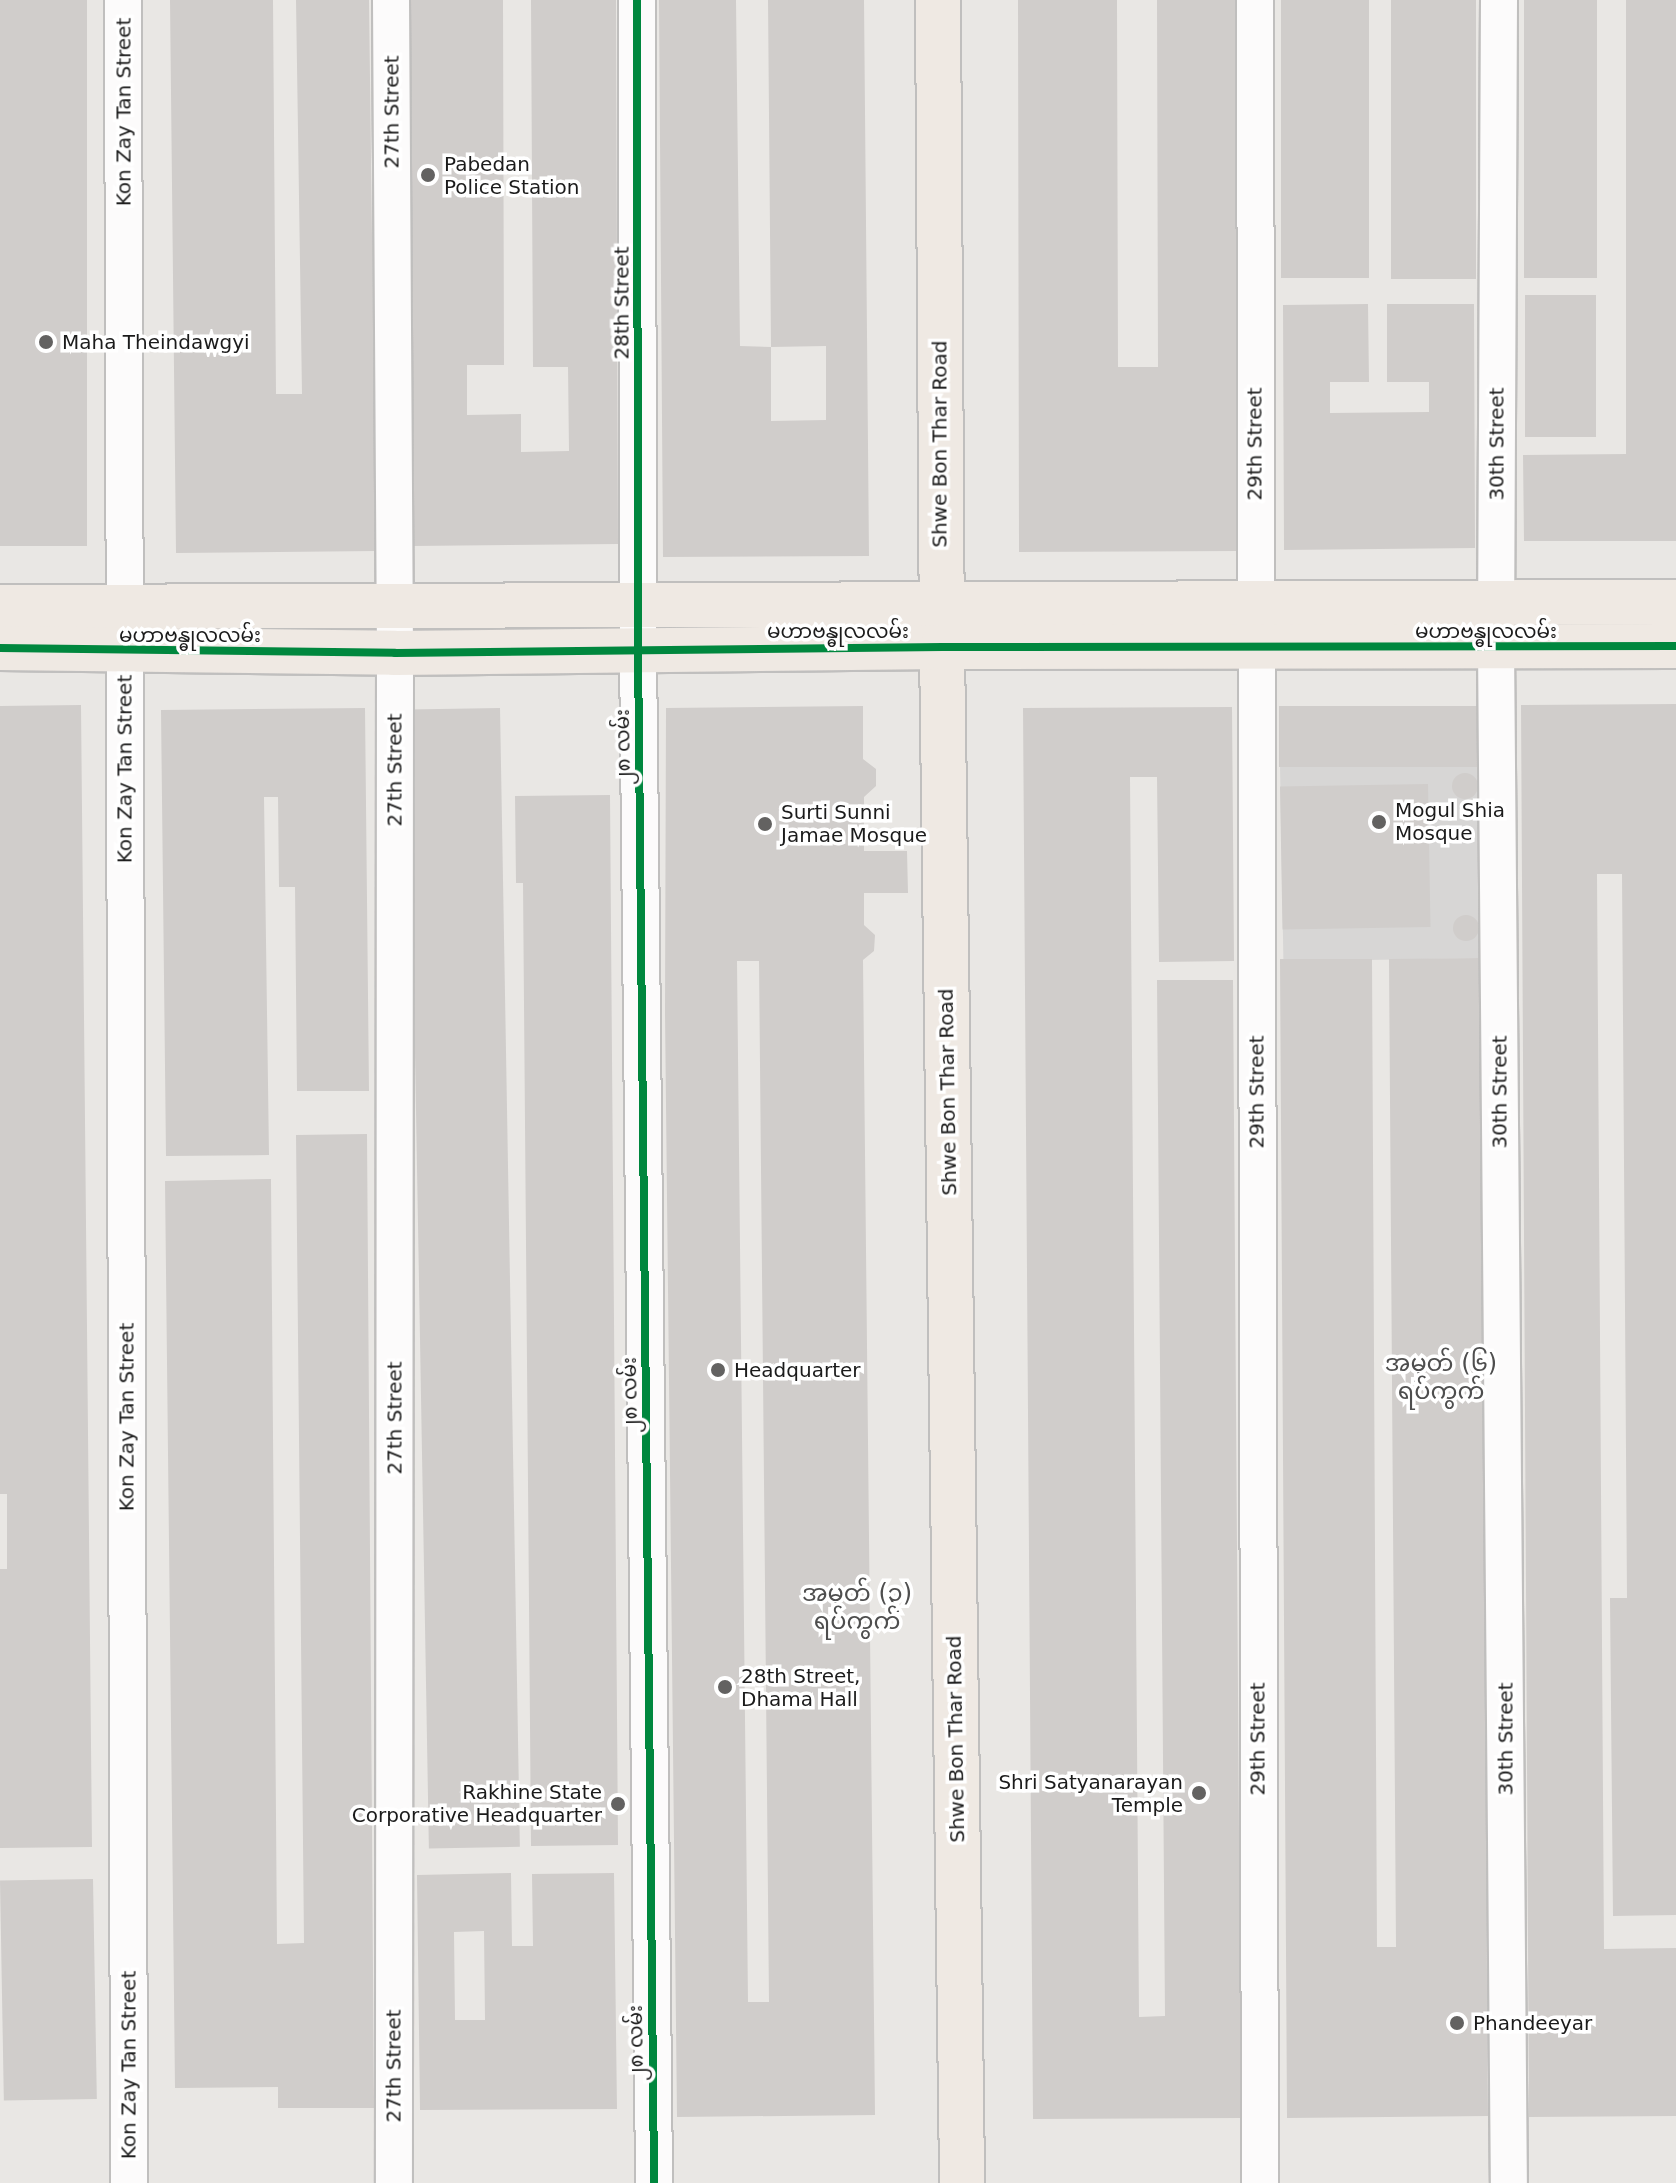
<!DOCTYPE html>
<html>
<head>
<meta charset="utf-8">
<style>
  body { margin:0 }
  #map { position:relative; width:1676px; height:2183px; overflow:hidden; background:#e9e7e4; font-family:"DejaVu Sans","Noto Sans Myanmar",sans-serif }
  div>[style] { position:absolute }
  .religious>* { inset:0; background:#d7d6d5; transform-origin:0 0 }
  .building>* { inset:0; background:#d0cdcb; transform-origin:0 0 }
  .round { border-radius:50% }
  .roads { filter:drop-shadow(2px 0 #c0bfbe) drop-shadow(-2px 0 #c0bfbe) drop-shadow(0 2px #c0bfbe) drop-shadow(0 -2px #c0bfbe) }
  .minor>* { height:36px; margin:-18px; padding:0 18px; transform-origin:18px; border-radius:18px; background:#fcfbfb }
  .major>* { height:44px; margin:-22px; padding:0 22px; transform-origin:22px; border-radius:22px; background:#efe9e3 }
  .cycleway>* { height:8px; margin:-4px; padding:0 4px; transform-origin:4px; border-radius:4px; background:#00873e }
  .dots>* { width:22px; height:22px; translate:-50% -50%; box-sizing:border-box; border:4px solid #fff; border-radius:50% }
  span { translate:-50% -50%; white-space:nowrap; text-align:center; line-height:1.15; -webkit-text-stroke:7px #fff; paint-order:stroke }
  .street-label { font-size:20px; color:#1b1b1b }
  .poi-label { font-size:20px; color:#1b1b1b }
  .left { translate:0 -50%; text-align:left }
  .right { translate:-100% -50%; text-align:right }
  .quarter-label { font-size:24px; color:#4e4e4e }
</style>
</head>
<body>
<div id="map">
  <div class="religious">
    <i style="left:1477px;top:706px;width:252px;height:198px;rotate:89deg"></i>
  </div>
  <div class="building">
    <i style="left:0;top:0;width:87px;height:546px"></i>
    <i style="clip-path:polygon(170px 0,273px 0,276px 394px,302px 394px,296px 0,369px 0,376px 551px,176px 553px)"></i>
    <i style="clip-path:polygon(407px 0,503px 0,504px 365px,467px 365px,467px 415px,521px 414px,521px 452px,569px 451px,568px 367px,533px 367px,531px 0,616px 0,618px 544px,412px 546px)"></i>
    <i style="clip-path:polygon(evenodd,659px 0,736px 0,740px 346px,771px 347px,768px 0,864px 0,869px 556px,663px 557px,659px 0,826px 346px,826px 420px,771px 421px,771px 347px,826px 346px)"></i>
    <i style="clip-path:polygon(1018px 0,1117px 0,1118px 367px,1158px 367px,1157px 0,1236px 0,1239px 551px,1019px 552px)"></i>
    <i style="left:1281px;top:0;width:88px;height:278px"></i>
    <i style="left:1391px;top:0;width:85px;height:279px"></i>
    <i style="left:1524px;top:0;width:73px;height:278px"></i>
    <i style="clip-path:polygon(1626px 0,1676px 0,1676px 541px,1524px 541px,1523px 455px,1626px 454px)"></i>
    <i style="left:1525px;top:295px;width:71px;height:142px"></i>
    <i style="clip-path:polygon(1368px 304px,1369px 382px,1330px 382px,1330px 413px,1429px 412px,1429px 382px,1387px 382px,1387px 304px,1474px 304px,1475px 548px,1284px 550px,1283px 305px)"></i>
    <i style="clip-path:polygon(1676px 704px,1676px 1915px,1613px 1916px,1610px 1598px,1627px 1598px,1622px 874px,1597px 874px,1604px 1949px,1676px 1948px,1676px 2116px,1529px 2117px,1521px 705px)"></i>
    <i style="clip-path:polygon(81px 705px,92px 1847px,0 1848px,0 1569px,7px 1569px,7px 1494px,0 1494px,0 706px)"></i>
    <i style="clip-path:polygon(evenodd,863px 706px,863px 759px,876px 769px,876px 786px,864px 797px,864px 851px,907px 851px,908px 893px,864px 893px,864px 925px,875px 935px,874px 951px,863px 960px,875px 2115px,677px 2117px,665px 1013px,666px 708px,863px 706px,737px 961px,759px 961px,769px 2002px,748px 2002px,737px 961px)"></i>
    <i style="left:1477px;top:706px;width:61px;height:198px;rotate:90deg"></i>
    <i style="clip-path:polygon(1232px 707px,1234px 961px,1159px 962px,1157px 777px,1130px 777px,1139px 2017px,1165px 2016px,1157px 980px,1233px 980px,1241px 2118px,1033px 2119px,1023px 708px)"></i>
    <i style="clip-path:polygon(365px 708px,369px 1091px,297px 1091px,295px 887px,279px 887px,278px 797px,264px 797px,269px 1155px,166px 1156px,161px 710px)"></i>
    <i style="left:500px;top:708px;width:1139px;height:91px;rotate:89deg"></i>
    <i class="round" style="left:1452px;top:773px;width:26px;height:26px"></i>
    <i style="left:1428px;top:784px;width:143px;height:148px;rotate:89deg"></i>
    <i style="clip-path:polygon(610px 795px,618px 1845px,531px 1846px,523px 883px,516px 883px,515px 796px)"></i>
    <i class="round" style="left:1453px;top:915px;width:26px;height:26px"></i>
    <i style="clip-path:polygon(1480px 958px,1488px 2116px,1287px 2118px,1280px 959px,1372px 959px,1377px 1947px,1396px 1947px,1389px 959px)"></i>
    <i style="clip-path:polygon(367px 1134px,374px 2108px,278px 2108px,278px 2087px,175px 2088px,165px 1181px,271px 1179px,277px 1944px,304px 1943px,296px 1135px)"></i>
    <i style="clip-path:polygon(evenodd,511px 1873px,512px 1946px,533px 1946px,532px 1874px,614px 1873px,617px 2109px,420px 2110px,417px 1875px,511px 1873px,484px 1931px,485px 2020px,455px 2020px,454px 1932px,484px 1931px)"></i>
    <i style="left:93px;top:1879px;width:220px;height:93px;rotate:89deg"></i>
  </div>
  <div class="roads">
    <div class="minor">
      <i style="left:123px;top:0;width:2183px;rotate:89.84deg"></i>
      <i style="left:391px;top:0;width:653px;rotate:89.65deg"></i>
      <i style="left:395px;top:653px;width:1530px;rotate:90.04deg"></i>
      <i style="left:637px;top:0;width:649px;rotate:89.91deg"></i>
      <i style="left:638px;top:649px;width:1534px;rotate:89.4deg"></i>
      <i style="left:1255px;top:0;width:2183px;rotate:89.87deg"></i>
      <i style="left:1499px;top:0;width:646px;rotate:90.27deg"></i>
      <i style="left:1496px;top:646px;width:1537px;rotate:89.52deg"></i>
    </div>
    <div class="major">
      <i style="left:938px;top:0;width:647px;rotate:89.65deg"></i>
      <i style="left:942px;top:647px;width:1536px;rotate:89.25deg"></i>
      <i style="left:0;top:607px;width:1676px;rotate:-0.17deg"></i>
      <i style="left:0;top:648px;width:395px;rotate:0.7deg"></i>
      <i style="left:395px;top:653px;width:547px;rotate:-0.63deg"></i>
      <i style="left:942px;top:647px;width:734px;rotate:-0.08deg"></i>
    </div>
  </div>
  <div class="cycleway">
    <i style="left:637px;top:0;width:649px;rotate:89.91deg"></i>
    <i style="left:638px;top:649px;width:1534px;rotate:89.4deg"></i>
    <i style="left:0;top:648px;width:395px;rotate:0.7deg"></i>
    <i style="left:395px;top:653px;width:547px;rotate:-0.63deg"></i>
    <i style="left:942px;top:647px;width:734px;rotate:-0.08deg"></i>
  </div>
  <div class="dots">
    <i style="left:428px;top:175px;background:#636261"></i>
    <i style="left:46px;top:342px;background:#636261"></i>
    <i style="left:1379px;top:822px;background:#636261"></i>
    <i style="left:765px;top:824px;background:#636261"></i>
    <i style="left:718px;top:1370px;background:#636261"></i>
    <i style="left:725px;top:1687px;background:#636261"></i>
    <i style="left:1199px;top:1793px;background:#636261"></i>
    <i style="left:618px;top:1804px;background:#636261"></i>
    <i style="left:1457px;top:2023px;background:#636261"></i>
  </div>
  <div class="street-label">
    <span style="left:124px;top:112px;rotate:-90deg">Kon Zay Tan Street</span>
    <span style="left:392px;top:112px;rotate:-90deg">27th Street</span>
    <span style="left:622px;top:303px;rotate:-90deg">28th Street</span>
    <span style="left:940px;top:444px;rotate:-90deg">Shwe Bon Thar Road</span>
    <span style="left:1255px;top:444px;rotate:-90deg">29th Street</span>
    <span style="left:1497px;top:444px;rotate:-90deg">30th Street</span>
    <span style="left:838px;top:631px">မဟာဗန္ဓုလလမ်း</span>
    <span style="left:1486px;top:631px">မဟာဗန္ဓုလလမ်း</span>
    <span style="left:190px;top:635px">မဟာဗန္ဓုလလမ်း</span>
    <span style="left:623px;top:747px;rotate:-91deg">၂၈ လမ်း</span>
    <span style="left:125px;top:769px;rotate:-90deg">Kon Zay Tan Street</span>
    <span style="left:395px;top:770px;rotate:-90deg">27th Street</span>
    <span style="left:948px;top:1092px;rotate:-91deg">Shwe Bon Thar Road</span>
    <span style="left:1257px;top:1092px;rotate:-90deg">29th Street</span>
    <span style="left:1500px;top:1092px;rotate:-90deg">30th Street</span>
    <span style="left:630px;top:1395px;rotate:-91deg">၂၈ လမ်း</span>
    <span style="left:127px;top:1417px;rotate:-90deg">Kon Zay Tan Street</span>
    <span style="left:395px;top:1418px;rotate:-90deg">27th Street</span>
    <span style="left:956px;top:1739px;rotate:-91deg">Shwe Bon Thar Road</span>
    <span style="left:1258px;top:1739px;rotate:-90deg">29th Street</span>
    <span style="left:1506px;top:1739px;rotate:-90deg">30th Street</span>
    <span style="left:636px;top:2043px;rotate:-91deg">၂၈ လမ်း</span>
    <span style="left:129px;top:2065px;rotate:-90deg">Kon Zay Tan Street</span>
    <span style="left:394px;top:2066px;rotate:-90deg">27th Street</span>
  </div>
  <div class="poi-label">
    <span class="left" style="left:444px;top:176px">Pabedan<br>Police Station</span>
    <span class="left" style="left:62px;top:342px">Maha Theindawgyi</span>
    <span class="left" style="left:1395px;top:822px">Mogul Shia<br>Mosque</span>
    <span class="left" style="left:781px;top:824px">Surti Sunni<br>Jamae Mosque</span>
    <span class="left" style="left:734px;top:1370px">Headquarter</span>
    <span class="left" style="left:741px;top:1688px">28th Street,<br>Dhama Hall</span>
    <span class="right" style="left:1183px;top:1794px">Shri Satyanarayan<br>Temple</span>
    <span class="right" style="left:602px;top:1804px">Rakhine State<br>Corporative Headquarter</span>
    <span class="left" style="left:1473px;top:2023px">Phandeeyar</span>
  </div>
  <div class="quarter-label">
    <span style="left:1441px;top:1378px">အမှတ် (၆)<br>ရပ်ကွက်</span>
    <span style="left:857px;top:1608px">အမှတ် (၃)<br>ရပ်ကွက်</span>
  </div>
</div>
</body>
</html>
